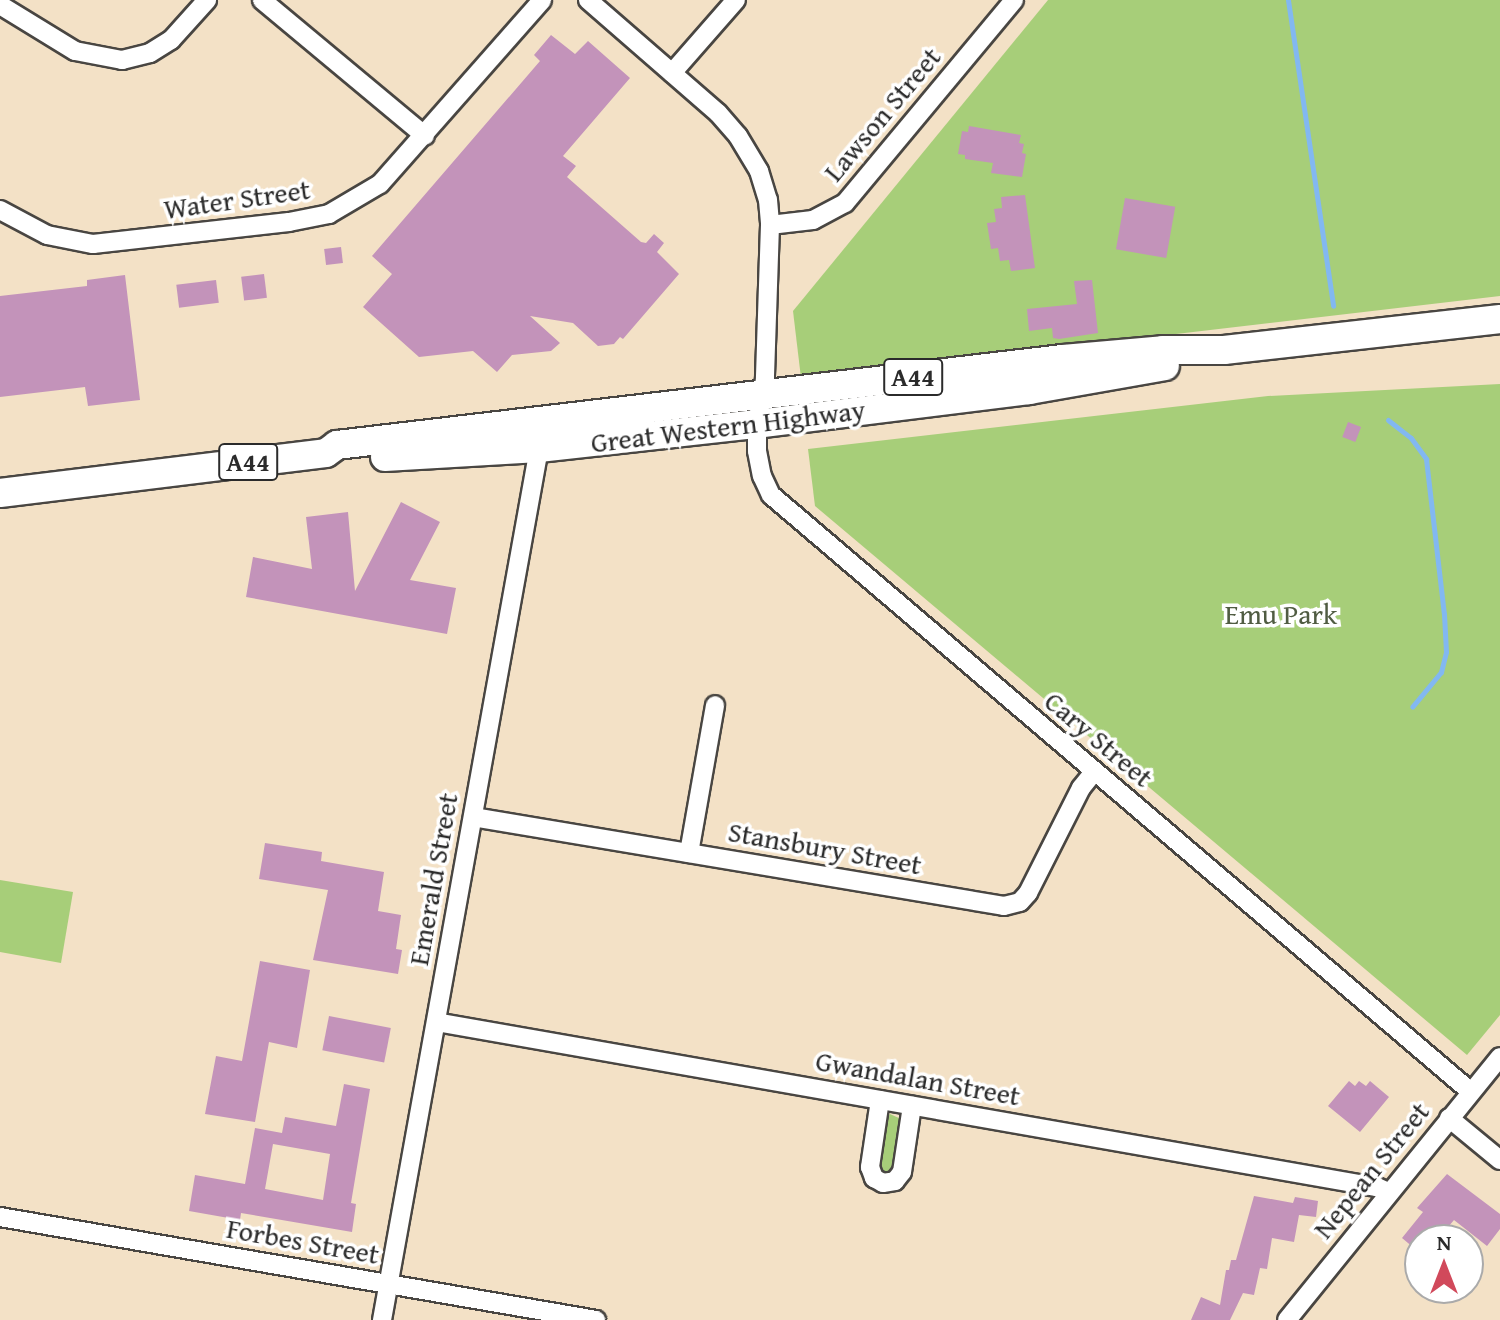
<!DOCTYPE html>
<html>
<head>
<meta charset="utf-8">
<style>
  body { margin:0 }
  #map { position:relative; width:1500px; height:1320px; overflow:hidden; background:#f3e1c6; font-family:"Gentium Book Plus",serif }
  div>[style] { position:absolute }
  .green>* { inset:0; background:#a7ce79 }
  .stream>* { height:5px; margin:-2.5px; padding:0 2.5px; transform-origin:2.5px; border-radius:2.5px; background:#82b8f1 }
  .building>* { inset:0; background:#c393ba; transform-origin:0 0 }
  .roads { filter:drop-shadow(2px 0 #494642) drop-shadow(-2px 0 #494642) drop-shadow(0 2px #494642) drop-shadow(0 -2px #494642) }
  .minor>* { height:18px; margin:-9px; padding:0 9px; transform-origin:9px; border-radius:9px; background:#fff }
  .trunk>* { height:28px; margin:-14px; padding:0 14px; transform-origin:14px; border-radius:14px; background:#fff }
  span { translate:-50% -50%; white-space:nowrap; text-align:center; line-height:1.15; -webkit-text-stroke:7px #fff; paint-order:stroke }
  .shield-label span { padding:2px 6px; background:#fff; border:2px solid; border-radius:6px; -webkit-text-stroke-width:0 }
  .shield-label { font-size:26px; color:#2b2b2b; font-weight:700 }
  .street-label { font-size:28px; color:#2b2b2b }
  .park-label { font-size:28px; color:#505c42 }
  .north { position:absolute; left:1404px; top:1224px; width:80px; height:80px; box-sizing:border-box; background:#fff; border:2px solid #aaa; border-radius:50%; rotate:0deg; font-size:22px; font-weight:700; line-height:32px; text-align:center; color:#2b2b2b }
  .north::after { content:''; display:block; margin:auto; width:28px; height:36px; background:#d1495b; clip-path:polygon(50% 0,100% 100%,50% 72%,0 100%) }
</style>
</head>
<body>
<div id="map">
  <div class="green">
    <i style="clip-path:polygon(1048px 0,1500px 0,1500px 296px,801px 378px,793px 311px)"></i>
    <i style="clip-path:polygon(1500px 384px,1500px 1015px,1467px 1055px,815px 506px,808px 449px,1268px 396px)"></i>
    <i style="clip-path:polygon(0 880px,73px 892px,61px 963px,0 952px)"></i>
    <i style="clip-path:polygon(890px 1114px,901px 1119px,893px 1170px,887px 1174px,882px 1174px,877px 1164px,886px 1118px)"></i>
  </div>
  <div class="stream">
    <i style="left:1288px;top:0;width:309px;rotate:81.6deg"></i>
    <i style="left:1388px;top:420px;width:29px;rotate:38deg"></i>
    <i style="left:1411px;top:438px;width:26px;rotate:54deg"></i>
    <i style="left:1426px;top:459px;width:156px;rotate:83.4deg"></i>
    <i style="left:1444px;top:614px;width:38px;rotate:87deg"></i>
    <i style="left:1446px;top:652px;width:21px;rotate:104deg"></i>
    <i style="left:1441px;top:672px;width:45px;rotate:129.6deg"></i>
  </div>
  <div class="building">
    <i style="clip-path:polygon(551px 35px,575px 54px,588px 41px,630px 78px,563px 156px,576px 166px,567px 177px,641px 242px,646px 243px,654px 234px,664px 243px,657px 252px,679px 274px,623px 339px,620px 337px,614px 344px,598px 346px,573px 323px,530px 316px,560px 343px,551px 351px,512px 355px,497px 372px,473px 351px,419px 357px,363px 307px,392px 274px,372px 256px,540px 61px,534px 55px)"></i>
    <i style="clip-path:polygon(969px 126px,1021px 135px,1019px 143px,1024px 144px,1022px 153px,1026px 154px,1022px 177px,991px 173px,993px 163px,965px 159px,965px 155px,958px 154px,962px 131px,968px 132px)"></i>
    <i style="clip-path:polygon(1025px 195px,1035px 268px,1011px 271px,1009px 260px,1000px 261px,998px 248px,991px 249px,987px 223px,996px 222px,994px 209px,1002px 208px,1001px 197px)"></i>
    <i style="left:1125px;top:198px;width:51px;height:52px;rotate:10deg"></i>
    <i style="left:341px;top:247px;width:16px;height:17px;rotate:83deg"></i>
    <i style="left:264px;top:274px;width:24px;height:23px;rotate:83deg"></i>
    <i style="clip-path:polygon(125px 275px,140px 400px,88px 406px,85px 387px,0 397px,0 296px,87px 286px,87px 280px)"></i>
    <i style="left:216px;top:280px;width:23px;height:40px;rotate:83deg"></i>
    <i style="clip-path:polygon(1092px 280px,1098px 333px,1059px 339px,1053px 338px,1052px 328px,1029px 331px,1027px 309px,1077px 304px,1074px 281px)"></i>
    <i style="left:1348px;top:422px;width:14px;height:16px;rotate:21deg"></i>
    <i style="clip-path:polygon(401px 502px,440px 522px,410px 580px,456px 588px,447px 634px,246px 597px,253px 557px,312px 569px,306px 517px,348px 512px,355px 591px)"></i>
    <i style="clip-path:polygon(265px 843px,322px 852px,321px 861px,384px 872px,378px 911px,401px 915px,396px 949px,402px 950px,398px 974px,313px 960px,328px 890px,259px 879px)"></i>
    <i style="clip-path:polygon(260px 961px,310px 970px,297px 1048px,269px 1042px,255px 1122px,205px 1114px,216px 1056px,242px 1061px)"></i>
    <i style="left:329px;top:1016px;width:63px;height:35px;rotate:11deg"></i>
    <i style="clip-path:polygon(1349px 1081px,1355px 1086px,1359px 1081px,1366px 1086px,1370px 1081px,1389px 1097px,1360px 1132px,1328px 1106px)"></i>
    <i style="clip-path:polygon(evenodd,344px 1084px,370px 1089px,351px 1203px,356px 1204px,352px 1232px,241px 1213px,240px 1220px,189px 1211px,195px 1175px,245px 1184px,255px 1128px,282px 1133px,285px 1117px,336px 1126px,344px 1084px,273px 1144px,330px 1154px,323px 1200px,265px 1189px,273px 1144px)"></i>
    <i style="clip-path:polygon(1447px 1174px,1500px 1214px,1500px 1229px,1487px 1246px,1454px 1220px,1437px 1240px,1420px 1240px,1420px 1253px,1402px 1238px,1423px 1212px,1417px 1208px)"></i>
    <i style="clip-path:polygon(1254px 1196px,1293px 1203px,1295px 1197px,1318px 1201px,1316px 1217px,1299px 1215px,1294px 1242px,1272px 1238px,1267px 1269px,1260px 1268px,1254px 1295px,1243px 1293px,1230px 1320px,1191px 1320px,1201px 1297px,1220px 1305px,1226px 1270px,1229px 1270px,1231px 1260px,1236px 1260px)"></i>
  </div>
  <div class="roads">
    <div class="minor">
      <i style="left:262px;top:0;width:212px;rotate:39.8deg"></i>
      <i style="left:588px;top:0;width:172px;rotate:41deg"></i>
      <i style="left:718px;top:113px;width:30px;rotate:49deg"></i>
      <i style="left:738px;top:136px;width:41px;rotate:59deg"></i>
      <i style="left:759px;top:171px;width:30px;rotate:73deg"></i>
      <i style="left:768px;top:200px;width:25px;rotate:85deg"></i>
      <i style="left:770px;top:225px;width:154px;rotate:91.9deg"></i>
      <i style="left:765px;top:379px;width:46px;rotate:100.1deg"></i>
      <i style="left:757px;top:424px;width:27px;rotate:90deg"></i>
      <i style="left:757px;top:451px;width:25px;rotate:79deg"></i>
      <i style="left:762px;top:476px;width:21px;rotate:65deg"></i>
      <i style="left:771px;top:495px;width:920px;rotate:40.46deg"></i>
      <i style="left:0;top:5px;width:88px;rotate:31.5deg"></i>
      <i style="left:75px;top:51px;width:48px;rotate:10.8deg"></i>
      <i style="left:122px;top:60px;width:29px;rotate:-14deg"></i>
      <i style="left:150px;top:53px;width:25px;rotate:-32deg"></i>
      <i style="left:171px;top:40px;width:54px;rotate:-48deg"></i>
      <i style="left:672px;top:73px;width:97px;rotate:-48.8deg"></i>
      <i style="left:0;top:210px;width:53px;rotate:28deg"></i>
      <i style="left:47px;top:235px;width:47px;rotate:11.1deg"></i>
      <i style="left:93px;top:244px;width:197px;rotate:-6.4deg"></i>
      <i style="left:289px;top:222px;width:41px;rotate:-11.3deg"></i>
      <i style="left:329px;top:214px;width:59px;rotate:-30.5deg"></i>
      <i style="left:380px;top:184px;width:245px;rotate:-48.6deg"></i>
      <i style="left:770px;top:225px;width:43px;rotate:-6.6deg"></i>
      <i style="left:813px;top:220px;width:36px;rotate:-28deg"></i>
      <i style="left:845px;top:203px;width:264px;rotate:-50.2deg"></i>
      <i style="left:473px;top:817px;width:538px;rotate:9.51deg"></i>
      <i style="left:1004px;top:906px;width:16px;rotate:-14deg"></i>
      <i style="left:1020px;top:902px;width:12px;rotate:-48deg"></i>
      <i style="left:1028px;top:893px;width:118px;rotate:-63.2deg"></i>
      <i style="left:1081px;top:788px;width:21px;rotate:-51deg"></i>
      <i style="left:689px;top:853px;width:150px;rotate:-80deg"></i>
      <i style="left:436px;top:1022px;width:955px;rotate:9.95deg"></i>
      <i style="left:1377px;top:1187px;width:12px;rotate:24deg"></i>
      <i style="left:880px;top:1100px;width:68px;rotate:98.5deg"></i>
      <i style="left:870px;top:1167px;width:12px;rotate:70deg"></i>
      <i style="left:874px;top:1178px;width:10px;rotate:29deg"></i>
      <i style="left:883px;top:1183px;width:12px;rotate:-9deg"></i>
      <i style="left:895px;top:1181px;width:11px;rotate:-52deg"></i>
      <i style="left:902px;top:1172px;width:67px;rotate:-81.4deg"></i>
      <i style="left:1449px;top:1118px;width:66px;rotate:39.5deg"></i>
      <i style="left:0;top:1217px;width:605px;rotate:9.8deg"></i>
      <i style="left:382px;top:1320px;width:886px;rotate:-79.79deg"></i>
      <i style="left:1287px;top:1320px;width:338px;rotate:-51deg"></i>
    </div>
    <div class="trunk">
      <i style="left:385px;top:457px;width:154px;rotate:-3.3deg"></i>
      <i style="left:539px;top:448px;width:219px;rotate:-6.3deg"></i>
      <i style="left:757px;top:424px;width:274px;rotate:-7.1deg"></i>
      <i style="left:1029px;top:390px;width:138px;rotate:-10deg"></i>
      <i style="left:0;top:493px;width:328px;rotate:-7deg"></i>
      <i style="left:326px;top:453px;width:14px;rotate:-36deg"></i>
      <i style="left:337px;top:445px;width:731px;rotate:-6.76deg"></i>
      <i style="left:1063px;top:359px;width:100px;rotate:-5.1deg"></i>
      <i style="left:1163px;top:350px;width:61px"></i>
      <i style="left:1224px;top:350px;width:278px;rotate:-6.4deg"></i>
    </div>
  </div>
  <div class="shield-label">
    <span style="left:913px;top:377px">A44</span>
    <span style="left:248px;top:462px">A44</span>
  </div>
  <div class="street-label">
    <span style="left:882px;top:114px;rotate:-50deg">Lawson Street</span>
    <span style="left:237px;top:199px;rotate:-8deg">Water Street</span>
    <span style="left:728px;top:426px;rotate:-7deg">Great Western Highway</span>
    <span style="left:1099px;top:739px;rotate:40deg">Cary Street</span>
    <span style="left:825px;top:848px;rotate:10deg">Stansbury Street</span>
    <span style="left:433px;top:879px;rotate:-80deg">Emerald Street</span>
    <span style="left:918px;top:1078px;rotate:10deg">Gwandalan Street</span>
    <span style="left:1371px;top:1170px;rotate:-51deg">Nepean Street</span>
    <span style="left:303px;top:1241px;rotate:10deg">Forbes Street</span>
  </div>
  <div class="park-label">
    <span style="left:1281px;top:614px">Emu Park</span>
  </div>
  <div class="north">N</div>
</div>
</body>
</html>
